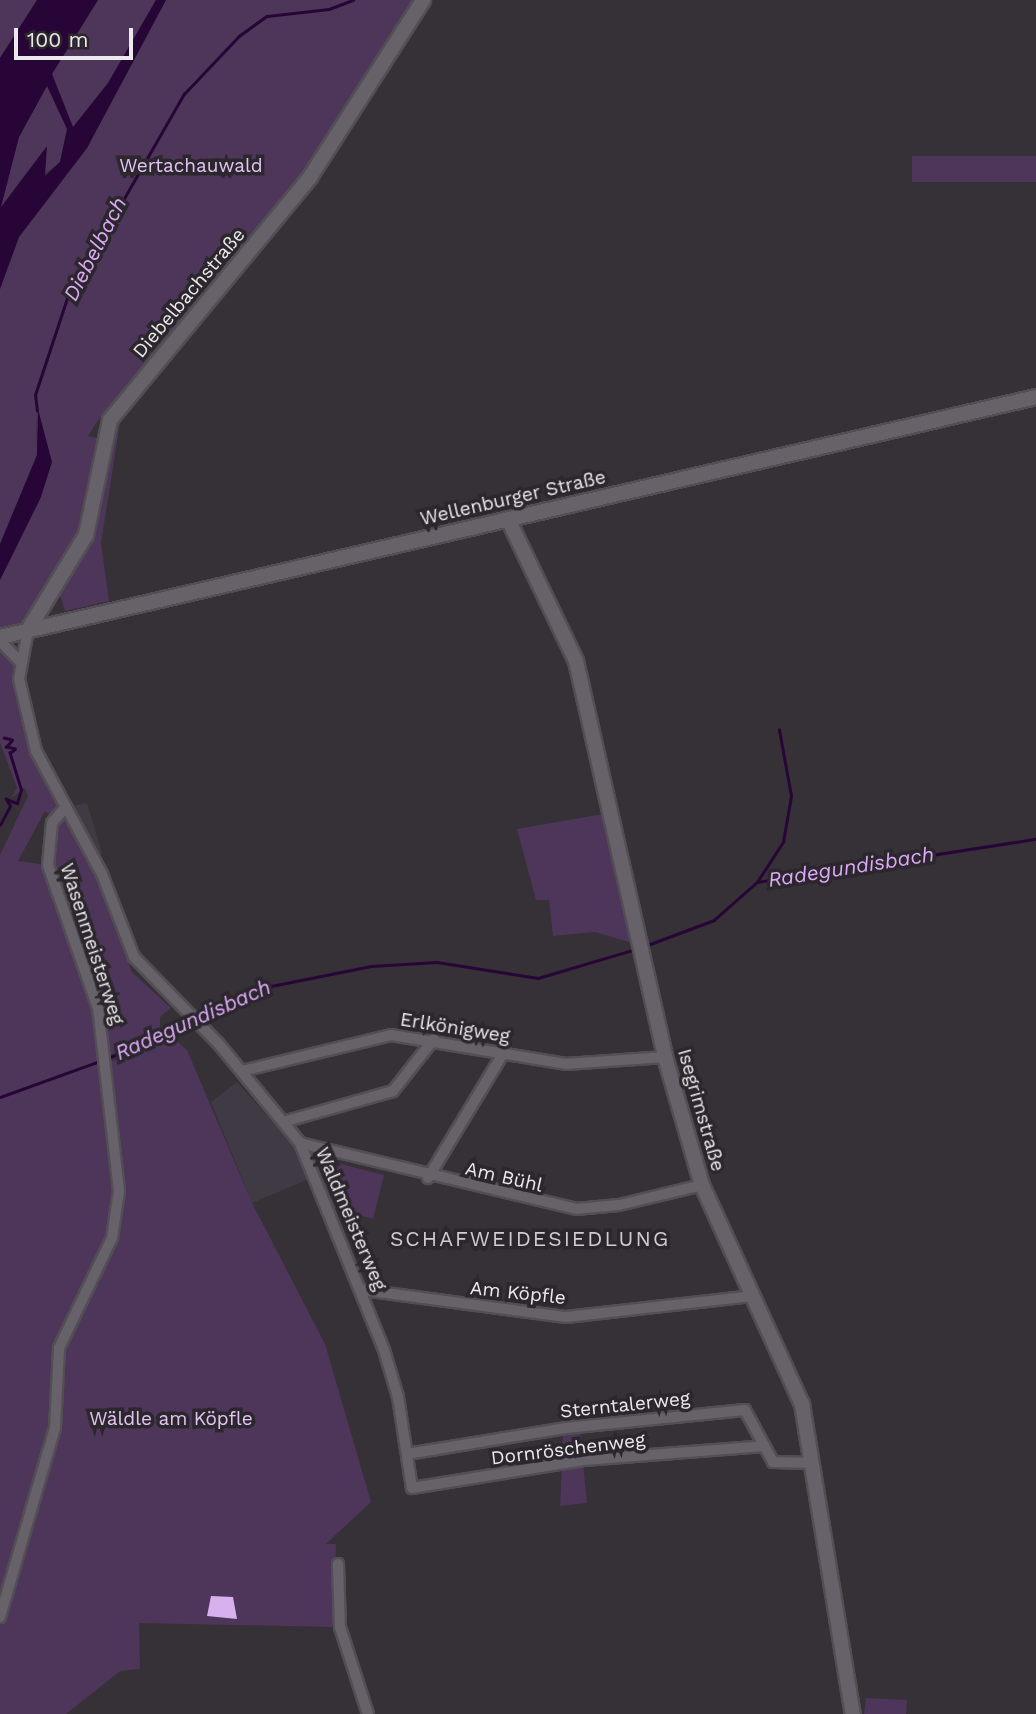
<!DOCTYPE html>
<html>
<head>
<meta charset="utf-8">
<style>
  body { margin:0 }
  #map { position:relative; width:1036px; height:1714px; overflow:hidden; background:#353137; font-family:"Work Sans",sans-serif }
  div>[style] { position:absolute }
  .built>* { inset:0; background:#403a45 }
  .green>* { inset:0; background:#4d365a; transform-origin:0 0 }
  .water>* { inset:0; background:#270637 }
  .stream>* { height:2.5px; margin:-1.25px; padding:0 1.25px; transform-origin:1.25px; border-radius:1.25px; background:#270637 }
  .building>* { inset:0; background:#d7b1ee }
  .roads { filter:drop-shadow(2px 0 #524f54) drop-shadow(-2px 0 #524f54) drop-shadow(0 2px #524f54) drop-shadow(0 -2px #524f54) }
  .street>* { height:10px; margin:-5px; padding:0 5px; transform-origin:5px; border-radius:5px; background:#67626a }
  .secondary>* { height:14px; margin:-7px; padding:0 7px; transform-origin:7px; border-radius:7px; background:#67626a }
  span { translate:-50% -50%; white-space:nowrap; text-align:center; line-height:1.15; -webkit-text-stroke:7px #2b272d; paint-order:stroke }
  .park-label { font-size:19px; color:#e2c4f4 }
  .street-label { font-size:19px; color:#ece9ed }
  .water-label { font-size:21px; color:#ddaafa; font-style:italic }
  .neighbourhood-label { font-size:21px; color:#d1ccd4; letter-spacing:2px }
  .scale { position:absolute; left:14px; top:28px; width:119px; height:32px; box-sizing:border-box; border:4px solid #ece9ed; border-top:0; padding-left:9px; font-size:21px; line-height:24px; white-space:nowrap; color:#ece9ed; -webkit-text-stroke:5px #2b272d; paint-order:stroke }
</style>
</head>
<body>
<div id="map">
  <div class="built">
    <i style="clip-path:polygon(87px 803px,102px 853px,98px 856px,72px 806px)"></i>
    <i style="clip-path:polygon(237px 1082px,294px 1146px,311px 1178px,252px 1203px,211px 1102px)"></i>
  </div>
  <div class="green">
    <i style="clip-path:polygon(0 0,37px 0,0 58px)"></i>
    <i style="clip-path:polygon(98px 0,156px 0,108px 83px,73px 128px,52px 74px)"></i>
    <i style="clip-path:polygon(166px 0,414px 0,309px 164px,96px 423px,88px 436px,98px 438px,89px 503px,77px 545px,26px 621px,0 631px,0 580px,41px 497px,36px 410px,37px 455px,0 544px,0 289px,19px 237px,87px 148px)"></i>
    <i style="clip-path:polygon(47px 85px,67px 129px,60px 162px,0 209px,19px 137px)"></i>
    <i style="left:1036px;top:156px;width:26px;height:124px;rotate:90deg"></i>
    <i style="clip-path:polygon(120px 423px,101px 543px,109px 601px,65px 611px,60px 595px,89px 544px,114px 426px)"></i>
    <i style="clip-path:polygon(4px 647px,15px 660px,18px 708px,58px 809px,51px 816px,45px 811px,18px 861px,48px 865px,52px 830px,64px 817px,98px 875px,132px 972px,171px 1008px,160px 1017px,160px 1035px,107px 1056px,108px 1063px,172px 1037px,187px 1050px,252px 1203px,325px 1344px,371px 1502px,326px 1544px,336px 1544px,333px 1627px,139px 1623px,140px 1669px,120px 1671px,66px 1714px,0 1714px,0 855px,28px 796px,25px 788px,11px 798px,17px 788px,0 742px,0 648px)"></i>
    <i style="clip-path:polygon(603px 814px,632px 943px,595px 932px,553px 936px,549px 900px,536px 900px,517px 829px)"></i>
    <i style="clip-path:polygon(341px 1164px,384px 1175px,373px 1219px,331px 1207px,323px 1185px)"></i>
    <i style="clip-path:polygon(580px 1431px,582px 1456px,562px 1459px,563px 1433px)"></i>
    <i style="clip-path:polygon(583px 1463px,587px 1503px,560px 1506px,562px 1466px)"></i>
    <i style="clip-path:polygon(866px 1698px,907px 1700px,906px 1714px,864px 1714px)"></i>
  </div>
  <div class="water">
    <i style="clip-path:polygon(evenodd,37px 0,98px 0,52px 74px,73px 127px,108px 83px,156px 0,166px 0,87px 148px,19px 237px,0 289px,0 58px,37px 0,47px 86px,67px 129px,60px 162px,45px 176px,47px 146px,1px 207px,19px 137px,47px 86px)"></i>
    <i style="clip-path:polygon(38px 409px,52px 462px,41px 497px,0 580px,0 544px,37px 455px)"></i>
  </div>
  <div class="stream">
    <i style="left:37px;top:411px;width:16px;rotate:-97deg"></i>
    <i style="left:35px;top:395px;width:102px;rotate:-71.7deg"></i>
    <i style="left:67px;top:298px;width:235px;rotate:-60.2deg"></i>
    <i style="left:184px;top:94px;width:80px;rotate:-46.5deg"></i>
    <i style="left:239px;top:36px;width:34px;rotate:-36deg"></i>
    <i style="left:267px;top:16px;width:62px;rotate:-6.4deg"></i>
    <i style="left:329px;top:9px;width:26px;rotate:-21deg"></i>
    <i style="left:0;top:825px;width:21px;rotate:-62deg"></i>
    <i style="left:10px;top:806px;width:8px;rotate:-120deg"></i>
    <i style="left:6px;top:799px;width:12px;rotate:20deg"></i>
    <i style="left:17px;top:803px;width:14px;rotate:-73deg"></i>
    <i style="left:21px;top:790px;width:39px;rotate:-107deg"></i>
    <i style="left:10px;top:753px;width:6px;rotate:-39deg"></i>
    <i style="left:15px;top:749px;width:9px;rotate:-167deg"></i>
    <i style="left:6px;top:747px;width:9px;rotate:-49deg"></i>
    <i style="left:12px;top:740px;width:8px;rotate:-166deg"></i>
    <i style="left:757px;top:882px;width:48px;rotate:-57deg"></i>
    <i style="left:783px;top:842px;width:47px;rotate:-80.1deg"></i>
    <i style="left:791px;top:796px;width:67px;rotate:-100.3deg"></i>
    <i style="left:645px;top:946px;width:74px;rotate:-20.6deg"></i>
    <i style="left:714px;top:920px;width:57px;rotate:-41.5deg"></i>
    <i style="left:757px;top:882px;width:282px;rotate:-8.8deg"></i>
    <i style="left:199px;top:1019px;width:69px;rotate:-26.6deg"></i>
    <i style="left:261px;top:988px;width:112px;rotate:-11.3deg"></i>
    <i style="left:371px;top:966px;width:66px;rotate:-3.5deg"></i>
    <i style="left:437px;top:962px;width:102px;rotate:9deg"></i>
    <i style="left:538px;top:978px;width:102px;rotate:-16.5deg"></i>
    <i style="left:106px;top:1059px;width:95px;rotate:-23deg"></i>
    <i style="left:0;top:1097px;width:106px;rotate:-19.8deg"></i>
  </div>
  <div class="building">
    <i style="clip-path:polygon(211px 1596px,233px 1597px,237px 1619px,207px 1616px)"></i>
  </div>
  <div class="roads">
    <div class="street">
      <i style="left:28px;top:630px;width:50px;rotate:100.4deg"></i>
      <i style="left:19px;top:679px;width:74px;rotate:76.7deg"></i>
      <i style="left:36px;top:751px;width:140px;rotate:61.8deg"></i>
      <i style="left:102px;top:874px;width:89px;rotate:68.9deg"></i>
      <i style="left:134px;top:957px;width:120px;rotate:45.7deg"></i>
      <i style="left:218px;top:1043px;width:129px;rotate:50.6deg"></i>
      <i style="left:300px;top:1143px;width:223px;rotate:67.9deg"></i>
      <i style="left:384px;top:1350px;width:49px;rotate:73.4deg"></i>
      <i style="left:398px;top:1397px;width:92px;rotate:81.3deg"></i>
      <i style="left:412px;top:1488px;width:174px;rotate:-9.2deg"></i>
      <i style="left:584px;top:1460px;width:181px;rotate:-4.4deg"></i>
      <i style="left:0;top:641px;width:28px;rotate:46deg"></i>
      <i style="left:242px;top:1071px;width:153px;rotate:-13.6deg"></i>
      <i style="left:391px;top:1035px;width:177px;rotate:9.4deg"></i>
      <i style="left:566px;top:1064px;width:99px;rotate:-4deg"></i>
      <i style="left:283px;top:1122px;width:114px;rotate:-15.7deg"></i>
      <i style="left:393px;top:1091px;width:66px;rotate:-51.7deg"></i>
      <i style="left:300px;top:1143px;width:284px;rotate:13.4deg"></i>
      <i style="left:576px;top:1209px;width:43px;rotate:-5.3deg"></i>
      <i style="left:619px;top:1205px;width:85px;rotate:-13.5deg"></i>
      <i style="left:428px;top:1178px;width:147px;rotate:-58.9deg"></i>
      <i style="left:363px;top:1290px;width:205px;rotate:7.6deg"></i>
      <i style="left:566px;top:1317px;width:187px;rotate:-6.4deg"></i>
      <i style="left:407px;top:1454px;width:160px;rotate:-9.3deg"></i>
      <i style="left:565px;top:1428px;width:181px;rotate:-5.7deg"></i>
      <i style="left:745px;top:1410px;width:59px;rotate:61.7deg"></i>
      <i style="left:773px;top:1462px;width:40px;rotate:1.4deg"></i>
      <i style="left:338px;top:1564px;width:63px;rotate:88.2deg"></i>
      <i style="left:340px;top:1627px;width:91px;rotate:72.2deg"></i>
      <i style="left:0;top:1617px;width:197px;rotate:-73.8deg"></i>
      <i style="left:55px;top:1428px;width:80px;rotate:-87.1deg"></i>
      <i style="left:59px;top:1348px;width:122px;rotate:-64.3deg"></i>
      <i style="left:112px;top:1238px;width:48px;rotate:-81.5deg"></i>
      <i style="left:119px;top:1191px;width:184px;rotate:-96.5deg"></i>
      <i style="left:98px;top:1008px;width:151px;rotate:-109.3deg"></i>
      <i style="left:48px;top:865px;width:42px;rotate:-84.6deg"></i>
      <i style="left:52px;top:823px;width:17px;rotate:-50deg"></i>
    </div>
    <div class="secondary">
      <i style="left:508px;top:519px;width:157px;rotate:64.4deg"></i>
      <i style="left:576px;top:661px;width:406px;rotate:77.3deg"></i>
      <i style="left:665px;top:1057px;width:133px;rotate:73.9deg"></i>
      <i style="left:702px;top:1185px;width:241px;rotate:65.5deg"></i>
      <i style="left:802px;top:1404px;width:314px;rotate:80.7deg"></i>
      <i style="left:28px;top:630px;width:111px;rotate:-58.6deg"></i>
      <i style="left:86px;top:535px;width:117px;rotate:-78.2deg"></i>
      <i style="left:110px;top:420px;width:315px;rotate:-50.5deg"></i>
      <i style="left:310px;top:177px;width:210px;rotate:-57.4deg"></i>
      <i style="left:0;top:637px;width:1063px;rotate:-13.04deg"></i>
    </div>
  </div>
  <div class="park-label">
    <span style="left:191px;top:166px">Wertachauwald</span>
    <span style="left:171px;top:1419px">Wäldle am Köpfle</span>
  </div>
  <div class="street-label">
    <span style="left:189px;top:293px;rotate:-50deg">Diebelbachstraße</span>
    <span style="left:513px;top:498px;rotate:-13deg">Wellenburger Straße</span>
    <span style="left:92px;top:944px;rotate:72deg">Wasenmeisterweg</span>
    <span style="left:455px;top:1028px;rotate:9deg">Erlkönigweg</span>
    <span style="left:701px;top:1110px;rotate:74deg">Isegrimstraße</span>
    <span style="left:504px;top:1177px;rotate:13deg">Am Bühl</span>
    <span style="left:351px;top:1219px;rotate:67deg">Waldmeisterweg</span>
    <span style="left:518px;top:1293px;rotate:6deg">Am Köpfle</span>
    <span style="left:625px;top:1405px;rotate:-6deg">Sterntalerweg</span>
    <span style="left:568px;top:1449px;rotate:-7deg">Dornröschenweg</span>
  </div>
  <div class="water-label">
    <span style="left:95px;top:249px;rotate:-63deg">Diebelbach</span>
    <span style="left:851px;top:867px;rotate:-9deg">Radegundisbach</span>
    <span style="left:193px;top:1020px;rotate:-24deg">Radegundisbach</span>
  </div>
  <div class="neighbourhood-label">
    <span style="left:530px;top:1239px">SCHAFWEIDESIEDLUNG</span>
  </div>
  <div class="scale">100 m</div>
</div>
</body>
</html>
